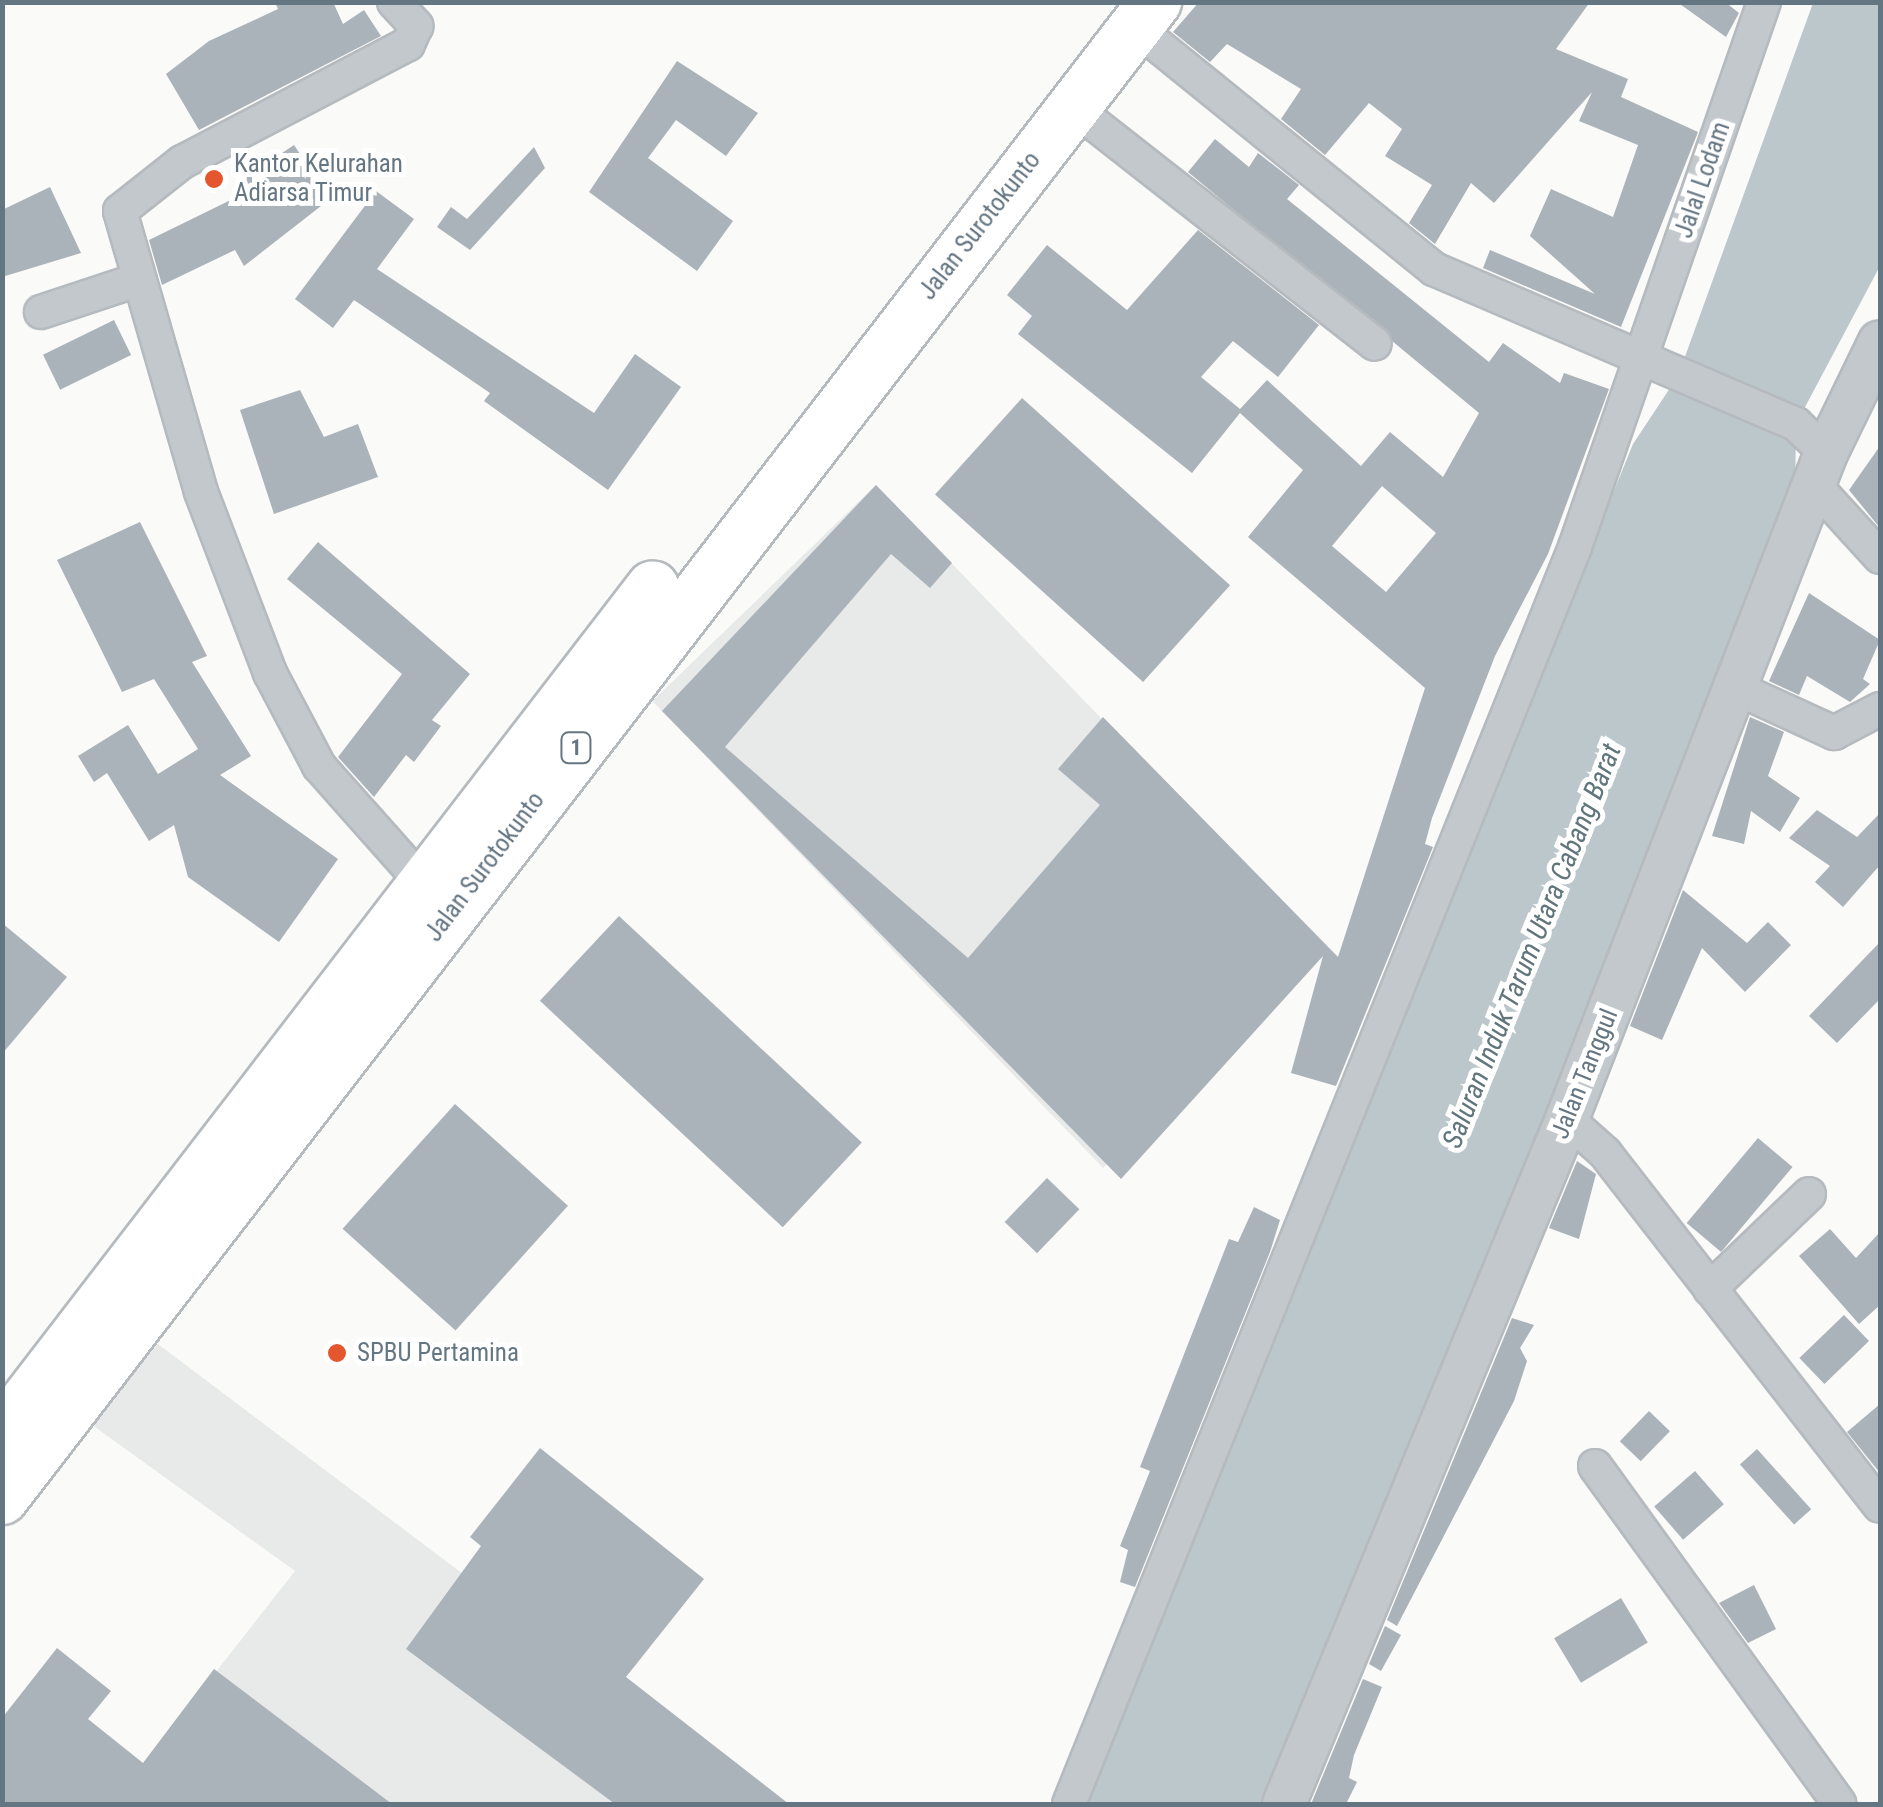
<!DOCTYPE html>
<html>
<head>
<meta charset="utf-8">
<style>
  body { margin:0 }
  #map { position:relative; width:1883px; height:1807px; overflow:hidden; background:#fafaf8; font-family:"Roboto Condensed",sans-serif }
  div>[style] { position:absolute }
  .built>* { inset:0; background:#e8e9e9; transform-origin:0 0 }
  .water>* { inset:0; background:#bbc7cb }
  .building>* { inset:0; background:#aab3b9; transform-origin:0 0 }
  .roads { filter:drop-shadow(2px 0 #b5babe) drop-shadow(-2px 0 #b5babe) drop-shadow(0 2px #b5babe) drop-shadow(0 -2px #b5babe) }
  .minor>* { height:32px; margin:-16px; padding:0 16px; transform-origin:16px; border-radius:16px; background:#c3c8cc }
  .tertiary>* { height:42px; margin:-21px; padding:0 21px; transform-origin:21px; border-radius:21px; background:#c3c8cc }
  .primary>* { height:52px; margin:-26px; padding:0 26px; transform-origin:26px; border-radius:26px; background:#fff }
  .dots>* { width:28px; height:28px; translate:-50% -50%; box-sizing:border-box; border:5px solid #fff; border-radius:50% }
  span { translate:-50% -50%; white-space:nowrap; text-align:center; line-height:1.15; -webkit-text-stroke:10px #fff; paint-order:stroke }
  .shield-label span { padding:2px 8px; background:#fff; border:2px solid; border-radius:8px; -webkit-text-stroke-width:0 }
  .shield-label { font-size:22px; color:#657683; font-weight:700 }
  .poi-label { font-size:25px; color:#657683 }
  .left { translate:0 -50%; text-align:left }
  .street-label { font-size:25px; color:#657683 }
  .water-label { font-size:28px; color:#60757c; font-style:italic }
  .frame { position:absolute; inset:0; border:5px solid #657683; pointer-events:none }
</style>
</head>
<body>
<div id="map">
  <div class="built">
    <i style="left:876px;top:485px;width:649px;height:311px;rotate:46deg"></i>
    <i style="clip-path:polygon(158px 1344px,768px 1804px,112px 1804px,295px 1571px,88px 1422px)"></i>
  </div>
  <div class="water">
    <i style="clip-path:polygon(1813px 3px,1880px 3px,1880px 266px,1796px 424px,1795px 501px,1264px 1804px,1078px 1804px,1633px 444px,1678px 376px)"></i>
  </div>
  <div class="building">
    <i style="clip-path:polygon(275px 2px,333px 2px,343px 24px,364px 10px,381px 36px,199px 130px,166px 74px,209px 41px,278px 9px)"></i>
    <i style="clip-path:polygon(1199px 2px,1590px 2px,1556px 49px,1628px 79px,1621px 97px,1698px 132px,1621px 327px,1483px 268px,1490px 250px,1595px 294px,1530px 236px,1551px 189px,1613px 217px,1638px 145px,1579px 121px,1592px 92px,1494px 203px,1471px 183px,1435px 244px,1409px 223px,1432px 185px,1385px 156px,1402px 129px,1369px 103px,1325px 155px,1281px 119px,1301px 89px,1227px 44px,1210px 62px,1173px 32px)"></i>
    <i style="clip-path:polygon(1677px 2px,1725px 2px,1739px 13px,1726px 37px)"></i>
    <i style="clip-path:polygon(677px 61px,758px 113px,726px 156px,676px 120px,648px 158px,733px 221px,697px 271px,589px 192px)"></i>
    <i style="clip-path:polygon(evenodd,1215px 139px,1249px 167px,1258px 153px,1299px 185px,1287px 199px,1489px 362px,1503px 343px,1560px 383px,1564px 373px,1609px 389px,1548px 554px,1495px 656px,1432px 818px,1425px 844px,1433px 847px,1336px 1086px,1291px 1073px,1323px 956px,1121px 1179px,662px 711px,876px 485px,952px 563px,930px 588px,891px 554px,725px 747px,968px 958px,1100px 805px,1058px 769px,1103px 717px,1338px 957px,1425px 688px,1248px 537px,1303px 470px,1240px 413px,1192px 473px,1018px 334px,1032px 316px,1007px 295px,1047px 245px,1127px 310px,1198px 230px,1319px 325px,1278px 377px,1233px 341px,1201px 377px,1240px 409px,1267px 380px,1361px 466px,1390px 432px,1443px 477px,1479px 413px,1188px 172px,1215px 139px,1382px 486px,1436px 533px,1386px 592px,1332px 546px,1382px 486px)"></i>
    <i style="clip-path:polygon(294px 145px,330px 199px,244px 266px,235px 250px,162px 285px,149px 240px,247px 192px,240px 181px)"></i>
    <i style="clip-path:polygon(534px 147px,545px 168px,470px 250px,437px 227px,451px 207px,467px 219px)"></i>
    <i style="clip-path:polygon(50px 187px,81px 253px,2px 277px,2px 210px)"></i>
    <i style="clip-path:polygon(376px 191px,414px 219px,377px 269px,594px 413px,635px 354px,681px 387px,608px 490px,484px 401px,490px 393px,354px 300px,333px 328px,295px 299px)"></i>
    <i style="left:114px;top:320px;width:39px;height:79px;rotate:64deg"></i>
    <i style="clip-path:polygon(300px 390px,324px 437px,358px 424px,378px 477px,274px 514px,240px 410px)"></i>
    <i style="left:1022px;top:398px;width:280px;height:130px;rotate:42deg"></i>
    <i style="clip-path:polygon(1880px 446px,1880px 528px,1849px 490px)"></i>
    <i style="clip-path:polygon(140px 522px,207px 656px,192px 662px,251px 756px,220px 775px,338px 859px,279px 942px,188px 877px,174px 825px,149px 841px,107px 773px,94px 782px,78px 756px,128px 725px,158px 774px,198px 749px,154px 679px,122px 692px,57px 560px)"></i>
    <i style="clip-path:polygon(318px 542px,470px 674px,432px 720px,441px 726px,414px 762px,406px 755px,374px 797px,338px 757px,402px 674px,287px 579px)"></i>
    <i style="clip-path:polygon(1809px 593px,1880px 640px,1863px 679px,1870px 684px,1850px 702px,1807px 676px,1799px 695px,1769px 681px)"></i>
    <i style="clip-path:polygon(1750px 717px,1784px 732px,1768px 776px,1800px 798px,1780px 832px,1751px 811px,1744px 844px,1712px 836px)"></i>
    <i style="clip-path:polygon(1817px 810px,1857px 837px,1880px 813px,1880px 865px,1843px 907px,1815px 882px,1830px 866px,1789px 838px)"></i>
    <i style="clip-path:polygon(1683px 890px,1747px 943px,1768px 922px,1791px 945px,1745px 992px,1702px 948px,1662px 1040px,1630px 1026px)"></i>
    <i style="left:619px;top:916px;width:332px;height:116px;rotate:43deg"></i>
    <i style="clip-path:polygon(2px 923px,67px 977px,2px 1054px)"></i>
    <i style="clip-path:polygon(1880px 942px,1880px 999px,1837px 1043px,1809px 1016px)"></i>
    <i style="left:455px;top:1104px;width:152px;height:168px;rotate:42deg"></i>
    <i style="left:1758px;top:1138px;width:45px;height:111px;rotate:40deg"></i>
    <i style="clip-path:polygon(1577px 1161px,1596px 1174px,1579px 1239px,1549px 1228px)"></i>
    <i style="left:1047px;top:1178px;width:45px;height:61px;rotate:44deg"></i>
    <i style="clip-path:polygon(1254px 1207px,1280px 1220px,1270px 1252px,1135px 1587px,1120px 1582px,1128px 1550px,1120px 1546px,1150px 1471px,1140px 1467px,1229px 1239px,1238px 1242px)"></i>
    <i style="clip-path:polygon(1830px 1229px,1856px 1258px,1880px 1232px,1880px 1305px,1859px 1324px,1799px 1256px)"></i>
    <i style="left:1844px;top:1315px;width:36px;height:62px;rotate:46deg"></i>
    <i style="clip-path:polygon(1512px 1318px,1534px 1325px,1520px 1348px,1527px 1361px,1514px 1401px,1397px 1626px,1387px 1620px)"></i>
    <i style="clip-path:polygon(1880px 1404px,1880px 1473px,1847px 1432px)"></i>
    <i style="left:1649px;top:1411px;width:29px;height:42px;rotate:44deg"></i>
    <i style="clip-path:polygon(540px 1448px,704px 1579px,626px 1677px,789px 1804px,615px 1804px,406px 1649px,481px 1546px,470px 1537px)"></i>
    <i style="left:1757px;top:1449px;width:81px;height:23px;rotate:48deg"></i>
    <i style="left:1695px;top:1471px;width:44px;height:54px;rotate:49deg"></i>
    <i style="clip-path:polygon(1754px 1585px,1776px 1629px,1748px 1643px,1719px 1603px)"></i>
    <i style="left:1621px;top:1598px;width:52px;height:78px;rotate:59deg"></i>
    <i style="clip-path:polygon(1385px 1626px,1401px 1635px,1381px 1671px,1369px 1664px)"></i>
    <i style="clip-path:polygon(57px 1648px,111px 1691px,88px 1719px,143px 1763px,214px 1669px,392px 1804px,2px 1804px,2px 1718px)"></i>
    <i style="clip-path:polygon(1363px 1679px,1382px 1687px,1354px 1755px,1349px 1778px,1357px 1782px,1346px 1804px,1311px 1804px)"></i>
  </div>
  <div class="roads">
    <div class="minor">
      <i style="left:394px;top:2px;width:33px;rotate:47deg"></i>
      <i style="left:416px;top:26px;width:20px;rotate:114deg"></i>
      <i style="left:408px;top:44px;width:255px;rotate:152.4deg"></i>
      <i style="left:182px;top:162px;width:79px;rotate:141.7deg"></i>
      <i style="left:120px;top:211px;width:292px;rotate:73.9deg"></i>
      <i style="left:201px;top:492px;width:194px;rotate:69.1deg"></i>
      <i style="left:270px;top:673px;width:105px;rotate:62.2deg"></i>
      <i style="left:319px;top:766px;width:155px;rotate:48.4deg"></i>
      <i style="left:1135px;top:27px;width:385px;rotate:39deg"></i>
      <i style="left:1434px;top:269px;width:394px;rotate:23.2deg"></i>
      <i style="left:1796px;top:424px;width:42px;rotate:44deg"></i>
      <i style="left:1074px;top:108px;width:382px;rotate:38.1deg"></i>
      <i style="left:41px;top:312px;width:101px;rotate:-18.4deg"></i>
      <i style="left:1818px;top:489px;width:92px;rotate:47.6deg"></i>
      <i style="left:1738px;top:689px;width:106px;rotate:24.6deg"></i>
      <i style="left:1834px;top:733px;width:52px;rotate:-27.6deg"></i>
      <i style="left:1567px;top:1119px;width:51px;rotate:41.8deg"></i>
      <i style="left:1605px;top:1153px;width:447px;rotate:52.1deg"></i>
      <i style="left:1710px;top:1289px;width:137px;rotate:-43.8deg"></i>
      <i style="left:1595px;top:1466px;width:417px;rotate:54.1deg"></i>
      <i style="left:1069px;top:1804px;width:1355px;rotate:-68.07deg"></i>
      <i style="left:1575px;top:547px;width:577px;rotate:-70.87deg"></i>
    </div>
    <div class="tertiary">
      <i style="left:1284px;top:1804px;width:741px;rotate:-67.55deg"></i>
      <i style="left:1567px;top:1119px;width:715px;rotate:-68.75deg"></i>
      <i style="left:1826px;top:453px;width:123px;rotate:-64.1deg"></i>
    </div>
    <div class="primary">
      <i style="left:2px;top:1433px;width:1067px;rotate:-52.42deg"></i>
      <i style="left:2px;top:1498px;width:1889px;rotate:-52.38deg"></i>
    </div>
  </div>
  <div class="dots">
    <i style="left:214px;top:179px;background:#e4572e"></i>
    <i style="left:337px;top:1353px;background:#e4572e"></i>
  </div>
  <div class="shield-label">
    <span style="left:576px;top:748px">1</span>
  </div>
  <div class="poi-label">
    <span class="left" style="left:234px;top:179px">Kantor Kelurahan<br>Adiarsa Timur</span>
    <span class="left" style="left:357px;top:1353px">SPBU Pertamina</span>
  </div>
  <div class="street-label">
    <span style="left:1703px;top:180px;rotate:-71deg">Jalal Lodam</span>
    <span style="left:980px;top:226px;rotate:-52deg">Jalan Surotokunto</span>
    <span style="left:485px;top:867px;rotate:-53deg">Jalan Surotokunto</span>
    <span style="left:1585px;top:1074px;rotate:-68deg">Jalan Tanggul</span>
  </div>
  <div class="water-label">
    <span style="left:1532px;top:946px;rotate:-68deg">Saluran Induk Tarum Utara Cabang Barat</span>
  </div>
  <div class="frame"></div>
</div>
</body>
</html>
